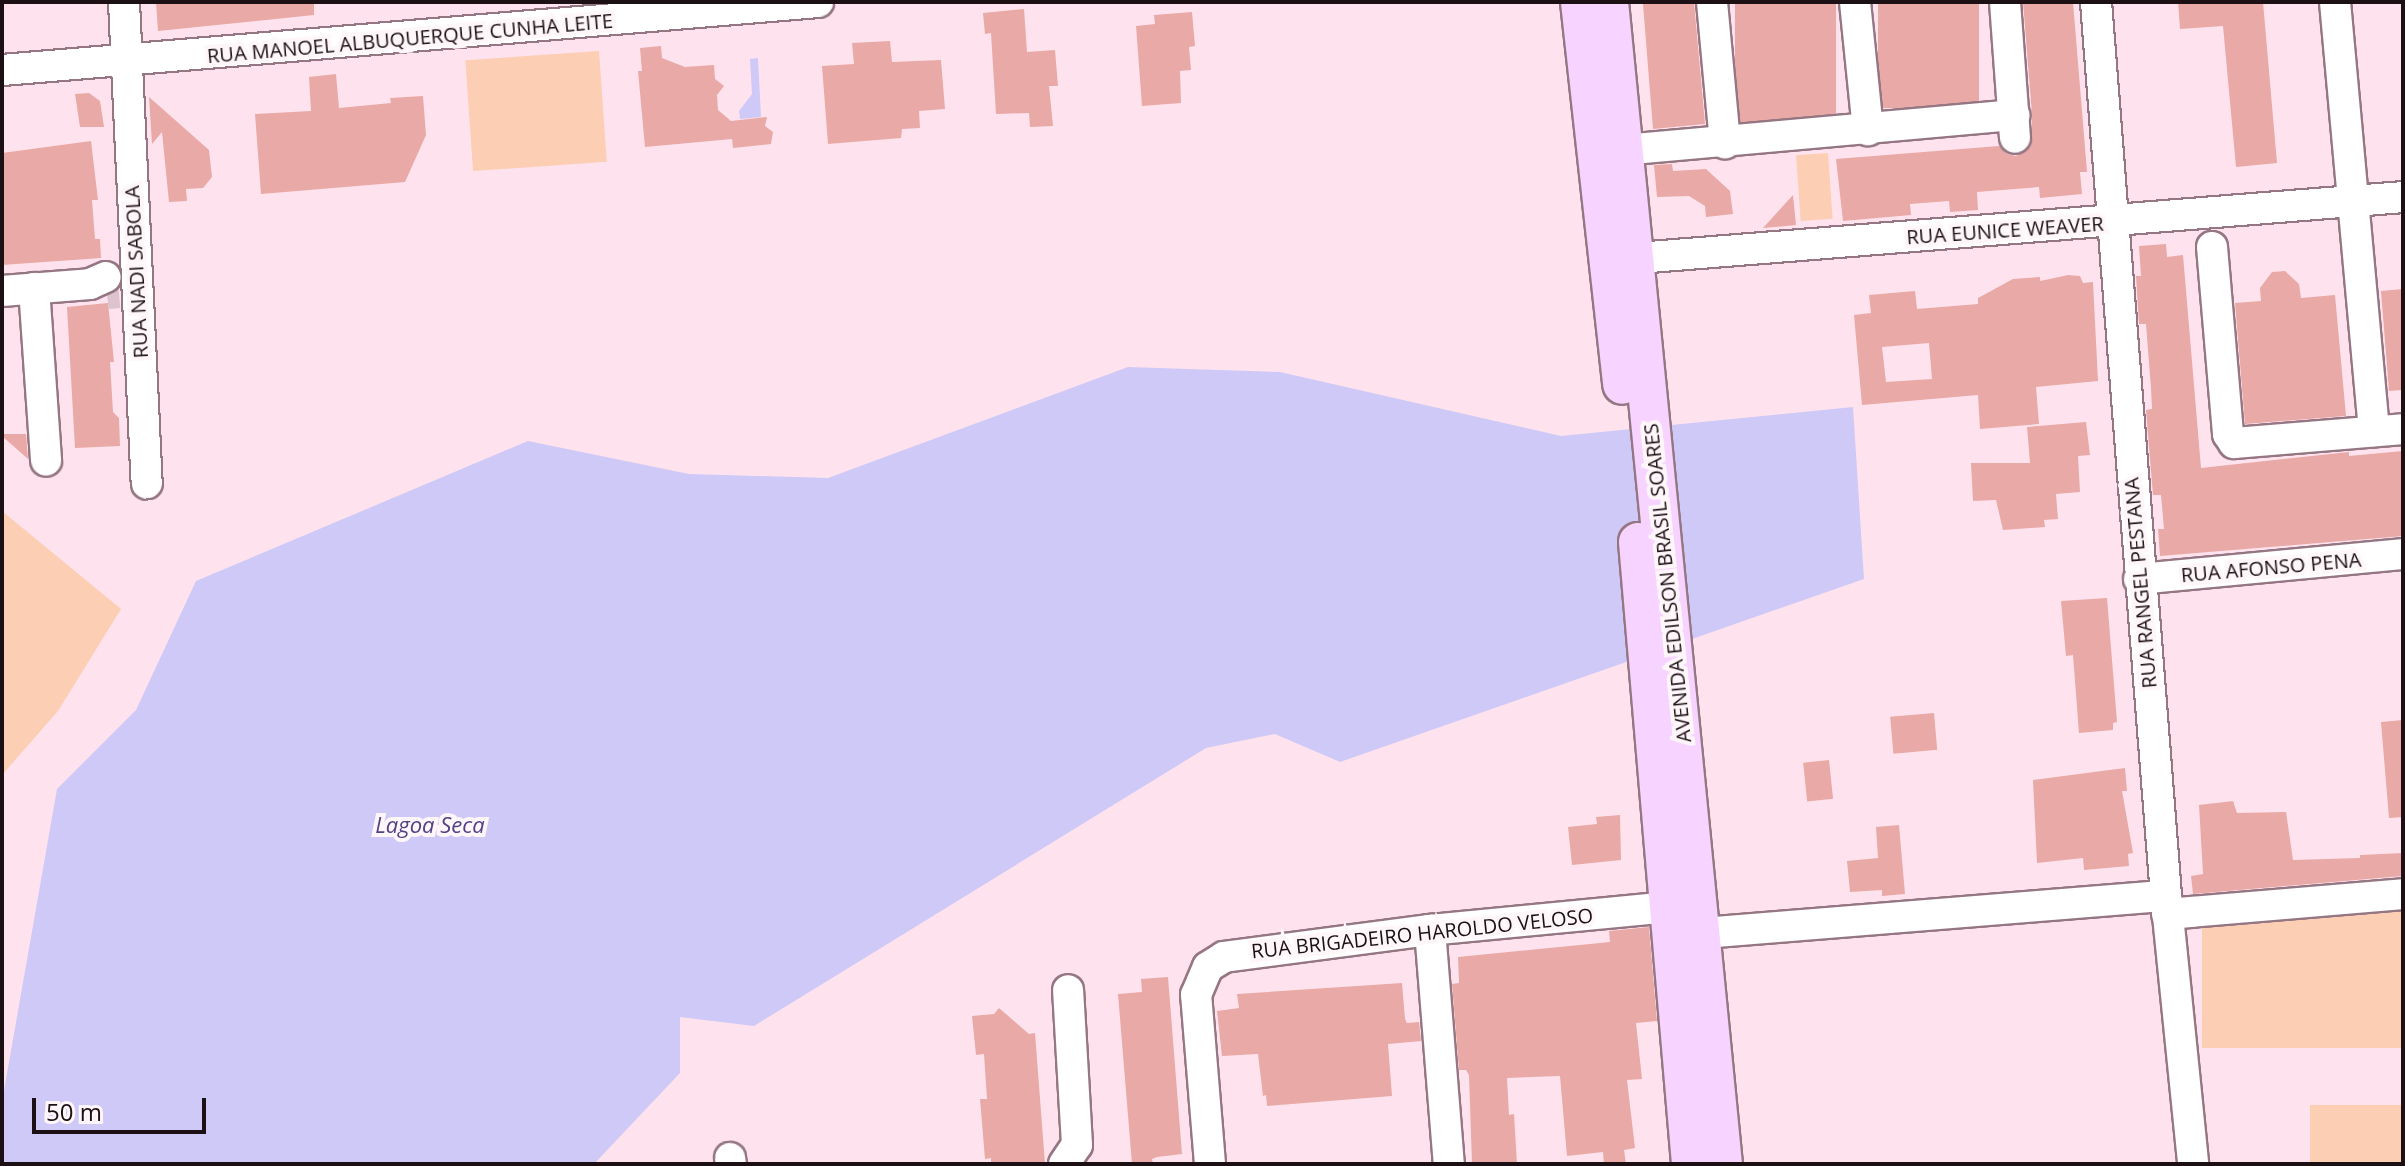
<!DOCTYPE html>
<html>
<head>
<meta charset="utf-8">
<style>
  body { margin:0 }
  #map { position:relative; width:2405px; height:1166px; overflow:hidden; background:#fee3ee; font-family:"Open Sans",sans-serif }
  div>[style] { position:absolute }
  .green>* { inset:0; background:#fcceb3; transform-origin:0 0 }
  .water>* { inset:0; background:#cec9f6 }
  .building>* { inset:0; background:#e9a9a6; transform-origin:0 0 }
  .minor-tunnel>* { height:30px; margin-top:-15px; transform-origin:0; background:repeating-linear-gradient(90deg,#dcc3cd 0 30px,transparent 0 45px) }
  .roads { filter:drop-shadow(2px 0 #957683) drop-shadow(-2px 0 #957683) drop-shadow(0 2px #957683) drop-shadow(0 -2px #957683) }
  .minor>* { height:30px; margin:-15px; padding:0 15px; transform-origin:15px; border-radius:15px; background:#fff }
  .major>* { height:38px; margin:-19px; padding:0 19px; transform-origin:19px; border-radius:19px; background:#f7d3ff }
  span { translate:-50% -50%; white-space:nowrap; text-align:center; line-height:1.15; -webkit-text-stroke:8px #fef6f9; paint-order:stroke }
  .street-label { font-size:20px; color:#1c1015 }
  .water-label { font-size:22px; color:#4f4385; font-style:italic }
  .frame { position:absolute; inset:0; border:4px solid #1c1015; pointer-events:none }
  .scale { position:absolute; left:32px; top:1098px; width:174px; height:36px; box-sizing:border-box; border:4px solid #1c1015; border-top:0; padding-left:10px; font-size:24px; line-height:28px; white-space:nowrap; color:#1c1015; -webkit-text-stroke:6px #fef6f9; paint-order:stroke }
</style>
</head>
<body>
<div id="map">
  <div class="green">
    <i style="left:599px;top:51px;width:111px;height:134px;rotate:86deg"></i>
    <i style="left:1828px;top:153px;width:66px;height:32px;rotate:86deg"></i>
    <i style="clip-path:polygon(2px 511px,121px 609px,58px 711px,2px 775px)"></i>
    <i style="left:2403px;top:903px;width:145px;height:201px;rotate:90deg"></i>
    <i style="left:2403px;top:1105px;width:59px;height:93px;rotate:90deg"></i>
  </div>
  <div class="water">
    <i style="clip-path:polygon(758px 58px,761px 117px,740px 119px,739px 111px,752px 94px,750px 59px)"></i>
    <i style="clip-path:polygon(1128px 367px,1280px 372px,1561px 436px,1853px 407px,1864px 579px,1340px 762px,1275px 734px,1206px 748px,754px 1026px,680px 1017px,680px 1073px,594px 1164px,2px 1164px,2px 1102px,57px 789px,136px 710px,196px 581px,528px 441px,689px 474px,828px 478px)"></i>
  </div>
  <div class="building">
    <i style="clip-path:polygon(156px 2px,314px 2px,314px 15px,158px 31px)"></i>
    <i style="clip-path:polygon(1650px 2px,1694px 2px,1705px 124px,1653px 129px,1643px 4px)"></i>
    <i style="left:1735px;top:2px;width:101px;height:120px"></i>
    <i style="left:1878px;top:2px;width:101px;height:106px"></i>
    <i style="clip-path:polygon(2023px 2px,2073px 2px,2087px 172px,2080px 172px,2082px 194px,2040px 198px,2039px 187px,1977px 192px,1978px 210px,1950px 212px,1949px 201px,1910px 204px,1911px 215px,1843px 221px,1836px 159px,1999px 146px,2007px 154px,2016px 156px,2031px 146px,2032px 114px)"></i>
    <i style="clip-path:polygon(2178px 2px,2263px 2px,2277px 163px,2236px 167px,2223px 26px,2180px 29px)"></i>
    <i style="clip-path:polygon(1024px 9px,1027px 52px,1055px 50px,1058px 86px,1049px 86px,1053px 126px,1030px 127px,1029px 113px,996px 114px,991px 33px,985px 34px,983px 13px)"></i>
    <i style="clip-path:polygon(1192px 12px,1195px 46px,1189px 47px,1191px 70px,1180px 71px,1181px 103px,1142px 106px,1136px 26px,1155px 24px,1154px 15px)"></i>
    <i style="clip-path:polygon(890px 41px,892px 62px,941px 60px,945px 109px,919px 111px,920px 128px,902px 129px,901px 138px,828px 144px,822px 66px,854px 64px,852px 43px)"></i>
    <i style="clip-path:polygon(661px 46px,662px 58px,685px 67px,714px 65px,715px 79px,724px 86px,717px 95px,718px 110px,731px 121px,767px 117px,765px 126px,773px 132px,771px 144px,733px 148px,732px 139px,645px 147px,638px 71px,642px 71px,640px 48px)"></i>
    <i style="clip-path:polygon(336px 74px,339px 108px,391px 103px,390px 98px,423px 96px,426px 135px,405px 182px,261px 194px,255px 114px,311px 111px,309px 77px)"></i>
    <i style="clip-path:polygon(89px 93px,100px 101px,104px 127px,80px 127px,75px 94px)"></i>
    <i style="clip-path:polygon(149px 97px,209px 150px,212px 177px,203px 188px,186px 189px,187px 201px,169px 202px,162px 132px,152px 144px)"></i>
    <i style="clip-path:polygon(91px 141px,98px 200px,92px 200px,95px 239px,100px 239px,101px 258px,2px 265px,2px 153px)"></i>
    <i style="clip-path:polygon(1672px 164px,1673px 171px,1706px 169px,1730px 191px,1733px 214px,1706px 217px,1705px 206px,1689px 196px,1657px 197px,1654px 165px)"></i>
    <i style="clip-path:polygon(1793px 195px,1796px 225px,1763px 228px)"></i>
    <i style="clip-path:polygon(2166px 244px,2167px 257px,2183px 255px,2201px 468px,2349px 452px,2349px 456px,2403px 451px,2403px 536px,2160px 556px,2158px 529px,2164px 529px,2161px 495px,2153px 495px,2146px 410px,2152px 409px,2151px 388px,2146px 324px,2139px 324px,2136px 276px,2141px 276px,2139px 246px)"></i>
    <i style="clip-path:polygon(2285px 271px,2299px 284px,2301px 298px,2335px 295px,2346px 416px,2245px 424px,2235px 303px,2261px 301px,2260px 288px,2272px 272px)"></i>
    <i style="clip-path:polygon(evenodd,2068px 275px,2080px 276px,2083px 283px,2093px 282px,2098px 381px,2036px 387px,2039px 424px,1980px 429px,1978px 395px,1862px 405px,1854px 315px,1871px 313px,1869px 295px,1915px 291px,1917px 309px,1978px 304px,1978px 298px,2013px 279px,2040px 277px,2040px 281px,2068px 275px,1929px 343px,1932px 379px,1886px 382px,1882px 347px,1929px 343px)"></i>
    <i style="clip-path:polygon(2403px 289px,2403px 390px,2389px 391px,2381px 291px)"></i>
    <i style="clip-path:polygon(108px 303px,114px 362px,110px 362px,113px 412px,119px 418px,120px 446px,75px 448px,67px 307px)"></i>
    <i style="clip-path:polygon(2086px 422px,2090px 455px,2078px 456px,2080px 492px,2056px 494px,2058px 519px,2044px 520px,2045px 527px,2003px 530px,1996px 500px,1973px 501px,1971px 463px,2030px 463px,2027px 427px)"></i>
    <i style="clip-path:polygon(2px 434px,26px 434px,28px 459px,2px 436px)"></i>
    <i style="clip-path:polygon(2107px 598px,2117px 722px,2113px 723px,2113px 730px,2079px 733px,2073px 655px,2066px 656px,2061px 601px)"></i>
    <i style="left:1934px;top:713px;width:37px;height:44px;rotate:85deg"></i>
    <i style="clip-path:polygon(2403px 720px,2403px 817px,2389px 818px,2381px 722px)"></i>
    <i style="left:1829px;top:760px;width:39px;height:26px;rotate:84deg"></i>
    <i style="clip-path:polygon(2125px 768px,2127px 791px,2122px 791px,2133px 853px,2128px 854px,2129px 866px,2084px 870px,2083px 858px,2037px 863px,2033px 780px)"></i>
    <i style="clip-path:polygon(2233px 801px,2237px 813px,2286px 812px,2293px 860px,2360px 858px,2360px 855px,2403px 853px,2403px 876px,2193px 894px,2191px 876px,2203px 874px,2199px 805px)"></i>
    <i style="clip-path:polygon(1620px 815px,1621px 860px,1572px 865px,1568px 827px,1597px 824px,1596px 817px)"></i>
    <i style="clip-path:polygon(1899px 825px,1905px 894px,1882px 896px,1882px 890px,1850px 892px,1847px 861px,1878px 858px,1876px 827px)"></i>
    <i style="clip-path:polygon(1649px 927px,1657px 1021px,1636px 1023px,1642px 1079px,1627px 1080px,1635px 1148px,1624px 1150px,1626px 1164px,1604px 1164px,1603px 1152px,1567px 1156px,1560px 1076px,1507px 1078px,1509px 1115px,1514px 1114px,1517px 1164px,1472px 1164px,1469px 1075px,1466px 1070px,1459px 1070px,1452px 984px,1459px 983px,1458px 957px,1610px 942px,1609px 931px)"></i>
    <i style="clip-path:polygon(1168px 977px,1182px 1154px,1157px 1157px,1152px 1159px,1153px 1164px,1132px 1164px,1118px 994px,1142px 992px,1141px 979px)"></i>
    <i style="clip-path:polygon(1402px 983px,1405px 1019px,1407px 1023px,1419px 1022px,1421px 1041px,1388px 1044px,1392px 1096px,1267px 1106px,1266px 1095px,1263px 1096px,1258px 1054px,1222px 1056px,1217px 1011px,1239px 1008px,1237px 994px)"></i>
    <i style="clip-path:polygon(999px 1008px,1029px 1034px,1035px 1033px,1045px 1164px,991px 1164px,991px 1158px,985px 1159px,980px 1099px,987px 1099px,984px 1054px,976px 1055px,972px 1016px,994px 1014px)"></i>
  </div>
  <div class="minor-tunnel">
    <i style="left:107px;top:294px;width:12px;rotate:-5deg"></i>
  </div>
  <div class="roads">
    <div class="minor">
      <i style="left:124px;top:2px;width:482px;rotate:87.3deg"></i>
      <i style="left:1712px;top:2px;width:142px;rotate:84.7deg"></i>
      <i style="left:1855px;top:2px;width:129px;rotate:84.2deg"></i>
      <i style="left:2005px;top:2px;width:136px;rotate:85.8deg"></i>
      <i style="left:2096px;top:2px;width:897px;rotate:85.52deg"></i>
      <i style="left:2166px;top:896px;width:269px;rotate:84.2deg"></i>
      <i style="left:2335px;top:2px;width:431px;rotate:84.8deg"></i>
      <i style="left:2px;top:70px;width:819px;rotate:-4.76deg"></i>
      <i style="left:1622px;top:150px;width:394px;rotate:-5.1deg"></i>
      <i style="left:2212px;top:247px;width:188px;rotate:85.1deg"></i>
      <i style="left:2228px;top:434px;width:11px;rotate:56deg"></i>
      <i style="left:2234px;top:443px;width:170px;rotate:-4.7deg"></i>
      <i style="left:1612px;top:260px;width:794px;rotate:-4.55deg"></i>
      <i style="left:34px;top:288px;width:173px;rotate:86deg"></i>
      <i style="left:2px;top:291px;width:88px;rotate:-4.5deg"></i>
      <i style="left:90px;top:284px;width:17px;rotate:-24deg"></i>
      <i style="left:2139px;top:579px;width:265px;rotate:-5.4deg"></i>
      <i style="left:2167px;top:914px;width:237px;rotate:-4.8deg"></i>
      <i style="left:1430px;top:930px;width:235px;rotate:85.4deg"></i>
      <i style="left:1703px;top:933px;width:464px;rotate:-4.6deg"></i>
      <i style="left:730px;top:1158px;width:6px;rotate:81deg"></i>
      <i style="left:1064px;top:1164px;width:23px;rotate:-56deg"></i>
      <i style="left:1077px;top:1145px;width:155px;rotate:-93.3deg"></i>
      <i style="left:1210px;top:1164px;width:170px;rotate:-94.7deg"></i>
      <i style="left:1196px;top:995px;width:30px;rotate:-67deg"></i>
      <i style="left:1208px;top:967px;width:19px;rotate:-32deg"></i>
      <i style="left:1224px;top:957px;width:208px;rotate:-7.5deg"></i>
      <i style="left:1430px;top:930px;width:241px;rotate:-5.5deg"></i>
    </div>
    <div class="major">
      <i style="left:1580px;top:2px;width:385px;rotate:83.7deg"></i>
      <i style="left:1609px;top:2px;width:1168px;rotate:84.4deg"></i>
      <i style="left:1638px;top:542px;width:624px;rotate:85.13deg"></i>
    </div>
  </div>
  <div class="street-label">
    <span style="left:410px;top:38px;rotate:-5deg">RUA MANOEL ALBUQUERQUE CUNHA LEITE</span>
    <span style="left:2005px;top:230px;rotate:-4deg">RUA EUNICE WEAVER</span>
    <span style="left:136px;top:272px;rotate:-93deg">RUA NADI SABOLA</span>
    <span style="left:2271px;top:567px;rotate:-5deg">RUA AFONSO PENA</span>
    <span style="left:1667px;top:583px;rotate:-96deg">AVENIDA EDILSON BRASIL SOARES</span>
    <span style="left:2140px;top:583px;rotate:-95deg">RUA RANGEL PESTANA</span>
    <span style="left:1422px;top:933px;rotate:-6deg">RUA BRIGADEIRO HAROLDO VELOSO</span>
  </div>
  <div class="water-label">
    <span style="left:430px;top:825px">Lagoa Seca</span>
  </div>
  <div class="frame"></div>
  <div class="scale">50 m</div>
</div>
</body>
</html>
